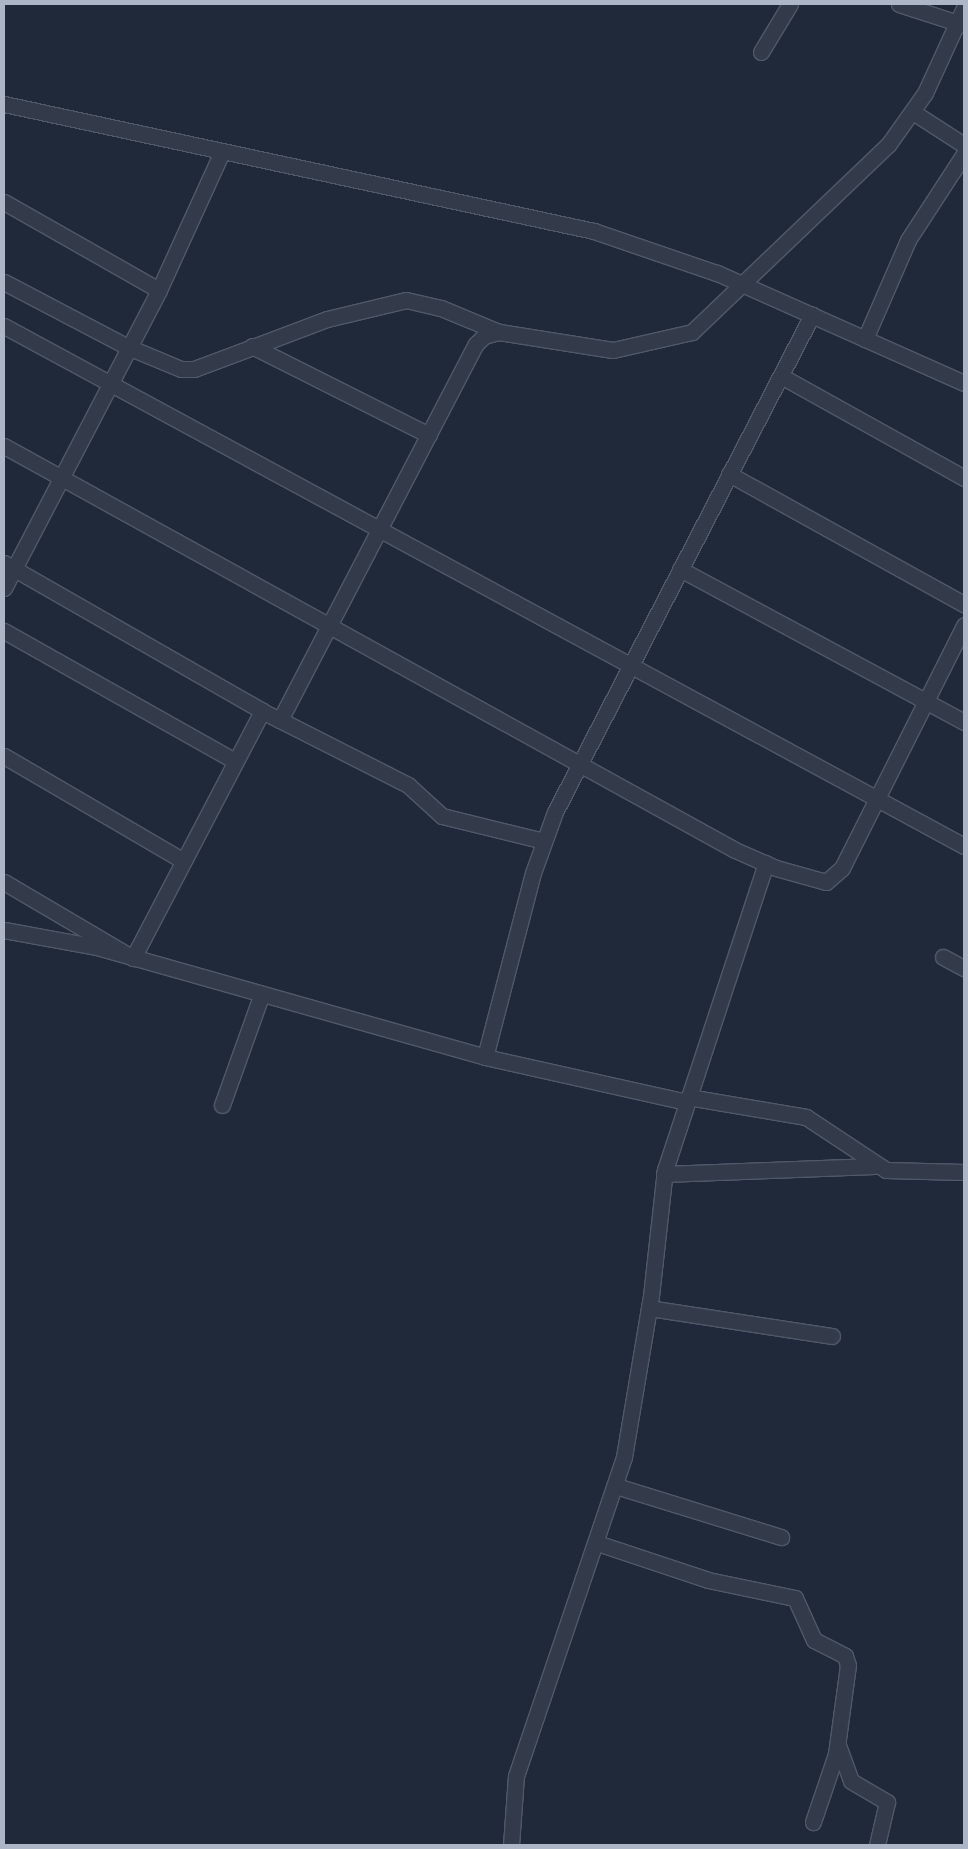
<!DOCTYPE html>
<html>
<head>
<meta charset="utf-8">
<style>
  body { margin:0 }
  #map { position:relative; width:968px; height:1849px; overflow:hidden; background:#1f293a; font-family:Manrope,sans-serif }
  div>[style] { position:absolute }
  .roads { filter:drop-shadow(1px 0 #505968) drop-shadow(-1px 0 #505968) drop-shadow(0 1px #505968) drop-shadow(0 -1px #505968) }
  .minor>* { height:15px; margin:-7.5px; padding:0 7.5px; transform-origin:7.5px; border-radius:7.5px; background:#333b4a }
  span { translate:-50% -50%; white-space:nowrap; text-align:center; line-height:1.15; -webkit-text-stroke:4px #18202f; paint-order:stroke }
  .frame { position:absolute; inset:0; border:5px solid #adb6c7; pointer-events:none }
</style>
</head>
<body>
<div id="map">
  <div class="roads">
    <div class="minor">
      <i style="left:899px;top:4px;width:68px;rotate:17.9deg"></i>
      <i style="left:761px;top:52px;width:56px;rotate:-58.9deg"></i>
      <i style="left:4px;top:104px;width:604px;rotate:12.15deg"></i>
      <i style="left:594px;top:231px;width:130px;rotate:18.9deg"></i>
      <i style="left:717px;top:273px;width:270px;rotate:24deg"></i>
      <i style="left:913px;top:112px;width:61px;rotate:32.9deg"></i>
      <i style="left:4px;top:202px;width:178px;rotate:29.6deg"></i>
      <i style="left:4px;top:282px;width:140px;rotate:27.7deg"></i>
      <i style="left:128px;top:347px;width:57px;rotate:22.5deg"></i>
      <i style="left:181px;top:369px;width:13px"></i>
      <i style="left:194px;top:369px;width:142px;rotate:-20.6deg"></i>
      <i style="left:327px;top:319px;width:81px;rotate:-13.5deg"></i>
      <i style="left:406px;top:300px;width:36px;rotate:13deg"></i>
      <i style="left:441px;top:308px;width:63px;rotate:22.5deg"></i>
      <i style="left:4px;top:326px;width:1092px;rotate:28.44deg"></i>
      <i style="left:865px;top:339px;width:108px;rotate:-66.5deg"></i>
      <i style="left:908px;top:240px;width:103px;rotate:-56.9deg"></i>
      <i style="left:252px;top:346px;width:198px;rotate:26.7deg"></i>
      <i style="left:781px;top:376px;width:210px;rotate:29.1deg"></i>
      <i style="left:4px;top:446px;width:835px;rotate:28.93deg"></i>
      <i style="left:735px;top:850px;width:45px;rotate:23.7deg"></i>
      <i style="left:776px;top:868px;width:52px;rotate:15.6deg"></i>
      <i style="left:826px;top:882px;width:21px;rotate:-41deg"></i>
      <i style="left:842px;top:868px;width:272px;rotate:-63.3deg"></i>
      <i style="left:729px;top:474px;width:269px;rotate:29deg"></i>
      <i style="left:4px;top:563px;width:297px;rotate:29.8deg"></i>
      <i style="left:680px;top:569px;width:323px;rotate:28.3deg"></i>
      <i style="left:4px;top:588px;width:336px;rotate:-62.5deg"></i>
      <i style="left:159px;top:290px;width:152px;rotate:-65.5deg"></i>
      <i style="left:4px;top:631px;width:265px;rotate:29.4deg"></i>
      <i style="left:280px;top:720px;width:144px;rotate:26.9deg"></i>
      <i style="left:408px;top:785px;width:46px;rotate:42.4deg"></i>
      <i style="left:442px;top:816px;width:105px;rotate:13.8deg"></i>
      <i style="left:4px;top:756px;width:208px;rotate:30.3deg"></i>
      <i style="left:4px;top:882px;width:150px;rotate:30.5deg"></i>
      <i style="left:133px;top:958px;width:279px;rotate:-62.4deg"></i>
      <i style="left:262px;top:711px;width:20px;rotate:27deg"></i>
      <i style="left:280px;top:720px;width:424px;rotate:-62.5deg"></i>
      <i style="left:476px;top:344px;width:11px;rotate:-45deg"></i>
      <i style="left:484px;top:336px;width:16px;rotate:-15deg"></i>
      <i style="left:499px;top:332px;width:115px;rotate:9deg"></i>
      <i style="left:613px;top:350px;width:81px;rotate:-12.8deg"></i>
      <i style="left:692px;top:332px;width:271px;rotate:-43.7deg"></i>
      <i style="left:888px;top:145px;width:64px;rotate:-54.6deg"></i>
      <i style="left:925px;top:93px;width:94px;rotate:-65.4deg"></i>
      <i style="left:4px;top:930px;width:95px;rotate:10.4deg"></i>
      <i style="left:97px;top:947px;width:403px;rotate:15.8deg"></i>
      <i style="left:485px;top:1057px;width:206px;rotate:12.6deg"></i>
      <i style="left:943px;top:957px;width:24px;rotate:28deg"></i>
      <i style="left:485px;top:1057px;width:190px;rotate:-75.4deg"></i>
      <i style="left:533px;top:873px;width:65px;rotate:-70.2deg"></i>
      <i style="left:555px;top:812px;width:560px;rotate:-62.66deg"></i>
      <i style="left:688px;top:1097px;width:120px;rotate:9.6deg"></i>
      <i style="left:806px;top:1117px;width:96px;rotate:33.5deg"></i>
      <i style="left:886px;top:1170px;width:78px;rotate:1.5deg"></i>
      <i style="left:222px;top:1105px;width:116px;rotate:-70.3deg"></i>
      <i style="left:664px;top:1174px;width:210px;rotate:-2.2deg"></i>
      <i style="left:649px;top:1308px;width:185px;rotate:8.7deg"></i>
      <i style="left:616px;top:1486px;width:173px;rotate:17.2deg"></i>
      <i style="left:597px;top:1543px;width:117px;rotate:18.4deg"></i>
      <i style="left:708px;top:1580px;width:89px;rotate:11.7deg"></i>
      <i style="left:795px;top:1598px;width:46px;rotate:65.7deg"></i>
      <i style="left:814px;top:1640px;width:35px;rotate:27deg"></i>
      <i style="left:845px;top:1656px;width:9px;rotate:72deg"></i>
      <i style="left:848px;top:1665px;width:90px;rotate:97.7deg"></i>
      <i style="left:836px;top:1754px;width:72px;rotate:108.7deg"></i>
      <i style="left:838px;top:1745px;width:38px;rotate:70deg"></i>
      <i style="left:851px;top:1781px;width:42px;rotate:30.3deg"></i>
      <i style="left:887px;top:1802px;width:44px;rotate:103.1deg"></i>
      <i style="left:511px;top:1845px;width:69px;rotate:-85.9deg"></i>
      <i style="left:516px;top:1776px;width:337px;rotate:-71.3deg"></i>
      <i style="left:624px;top:1457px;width:163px;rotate:-80.5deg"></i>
      <i style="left:651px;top:1296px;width:127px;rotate:-83.7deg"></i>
      <i style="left:665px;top:1170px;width:323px;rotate:-71.8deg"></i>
    </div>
  </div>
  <div class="frame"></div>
</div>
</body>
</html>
